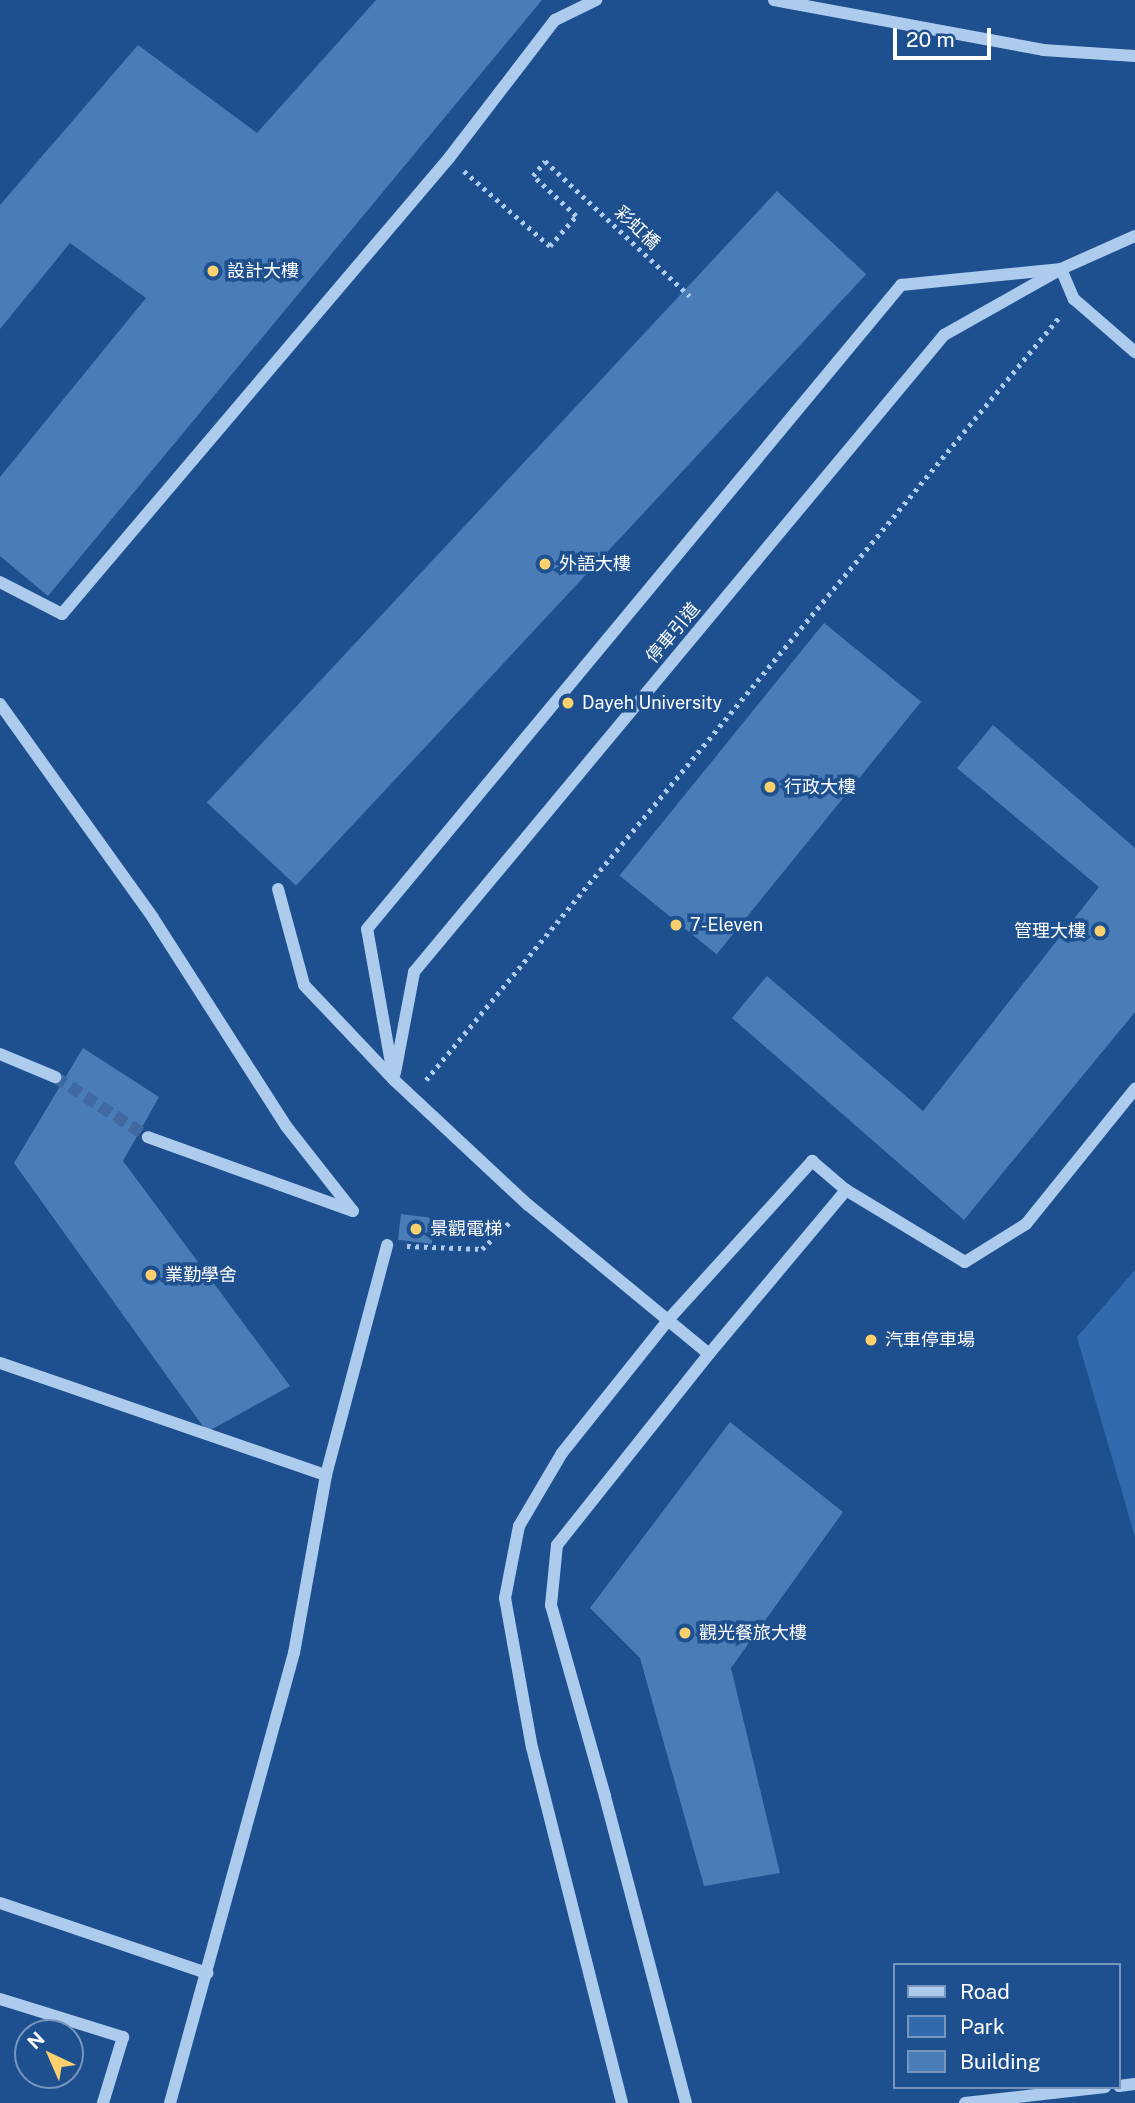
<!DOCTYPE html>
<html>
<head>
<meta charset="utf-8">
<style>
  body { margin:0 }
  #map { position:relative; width:1135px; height:2103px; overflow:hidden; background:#1e5090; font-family:"Public Sans","Noto Sans TC",sans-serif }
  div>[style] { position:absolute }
  .green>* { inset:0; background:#316aad }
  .building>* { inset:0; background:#4a7cb8; transform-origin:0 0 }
  .minor-tunnel>* { height:12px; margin-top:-6px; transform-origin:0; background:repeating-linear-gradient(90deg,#406aa1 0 12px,transparent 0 18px) }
  .path>* { height:4.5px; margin-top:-2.25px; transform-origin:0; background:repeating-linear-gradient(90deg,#adcbed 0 3.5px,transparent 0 8.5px) }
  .minor>* { height:12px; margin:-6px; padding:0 6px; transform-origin:6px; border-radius:6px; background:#adcbed }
  .dots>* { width:19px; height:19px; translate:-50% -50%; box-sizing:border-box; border:4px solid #1e5090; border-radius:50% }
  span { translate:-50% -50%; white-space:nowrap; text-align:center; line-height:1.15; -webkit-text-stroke:7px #1e5090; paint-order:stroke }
  .street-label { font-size:18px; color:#fff }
  .poi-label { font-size:18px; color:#fff }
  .left { translate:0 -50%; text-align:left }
  .right { translate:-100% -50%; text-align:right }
  .legend { position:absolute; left:893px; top:1963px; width:228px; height:126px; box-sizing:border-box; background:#1e5090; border:2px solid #7896bc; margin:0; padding:9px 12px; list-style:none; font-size:21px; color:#fff }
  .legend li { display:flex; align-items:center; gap:14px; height:35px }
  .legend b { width:35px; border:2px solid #7896bc }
  .north { position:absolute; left:14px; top:2019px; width:70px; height:70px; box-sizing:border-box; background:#1e5090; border:2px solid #7896bc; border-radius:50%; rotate:316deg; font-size:19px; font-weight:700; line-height:28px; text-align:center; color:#fff }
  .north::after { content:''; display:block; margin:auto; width:24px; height:32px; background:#fcd16d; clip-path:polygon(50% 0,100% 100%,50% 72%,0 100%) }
  .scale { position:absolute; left:893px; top:28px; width:98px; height:32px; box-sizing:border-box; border:4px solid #fff; border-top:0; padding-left:9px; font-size:21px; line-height:24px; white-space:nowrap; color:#fff; -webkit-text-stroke:5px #1e5090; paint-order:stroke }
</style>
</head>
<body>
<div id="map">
  <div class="green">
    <i style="clip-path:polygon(1135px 1270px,1135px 1537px,1077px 1337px)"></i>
  </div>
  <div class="building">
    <i style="clip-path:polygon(376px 0,542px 0,48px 596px,0 556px,0 477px,146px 298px,70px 243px,0 329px,0 205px,138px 45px,257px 133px)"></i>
    <i style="left:777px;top:191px;width:122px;height:836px;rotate:43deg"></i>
    <i style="left:824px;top:623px;width:125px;height:325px;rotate:39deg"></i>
    <i style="clip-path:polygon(993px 725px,1135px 848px,1135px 1012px,964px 1220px,732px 1018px,767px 976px,923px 1111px,1099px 887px,957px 768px)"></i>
    <i style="clip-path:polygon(83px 1048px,159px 1097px,123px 1161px,290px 1386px,207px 1432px,14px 1163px)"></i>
    <i style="left:401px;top:1214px;width:34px;height:26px;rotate:7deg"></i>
    <i style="clip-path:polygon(730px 1422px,843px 1512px,731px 1668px,780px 1873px,704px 1886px,640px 1658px,590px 1608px)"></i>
  </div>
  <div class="minor-tunnel">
    <i style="left:55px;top:1077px;width:111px;rotate:32.8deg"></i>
  </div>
  <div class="path">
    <i style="left:464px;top:171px;width:114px;rotate:41.1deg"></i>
    <i style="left:550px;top:246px;width:40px;rotate:-49deg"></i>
    <i style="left:576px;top:216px;width:59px;rotate:-137.1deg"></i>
    <i style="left:533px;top:176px;width:19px;rotate:-51deg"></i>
    <i style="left:545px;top:161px;width:198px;rotate:43deg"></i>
    <i style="left:426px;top:1080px;width:993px;rotate:-50.31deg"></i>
    <i style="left:407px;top:1246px;width:75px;rotate:2.3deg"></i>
    <i style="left:482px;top:1249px;width:42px;rotate:-44deg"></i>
  </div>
  <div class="minor">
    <i style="left:774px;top:0;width:274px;rotate:10.5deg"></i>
    <i style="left:1043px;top:50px;width:92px;rotate:3.7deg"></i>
    <i style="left:1135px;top:236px;width:81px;rotate:156deg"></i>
    <i style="left:1061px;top:269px;width:33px;rotate:67deg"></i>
    <i style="left:1074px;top:299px;width:81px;rotate:41deg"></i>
    <i style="left:0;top:582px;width:70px;rotate:27.3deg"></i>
    <i style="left:62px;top:614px;width:598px;rotate:-49.68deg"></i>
    <i style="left:449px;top:158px;width:174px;rotate:-52.5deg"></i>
    <i style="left:555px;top:20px;width:46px;rotate:-26deg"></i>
    <i style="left:0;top:704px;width:263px;rotate:54.4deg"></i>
    <i style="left:153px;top:918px;width:247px;rotate:57.4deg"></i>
    <i style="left:286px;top:1126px;width:108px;rotate:51.8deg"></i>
    <i style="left:353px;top:1211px;width:218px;rotate:-160.2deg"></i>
    <i style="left:278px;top:889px;width:99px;rotate:74.8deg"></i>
    <i style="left:304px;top:985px;width:131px;rotate:46.5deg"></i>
    <i style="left:0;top:1054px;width:60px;rotate:22.7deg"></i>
    <i style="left:395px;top:1073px;width:103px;rotate:-79.3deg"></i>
    <i style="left:414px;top:972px;width:829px;rotate:-50.24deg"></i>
    <i style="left:944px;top:335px;width:129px;rotate:-29.4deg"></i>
    <i style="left:709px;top:1354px;width:234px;rotate:-140.5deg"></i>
    <i style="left:528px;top:1205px;width:183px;rotate:-137deg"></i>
    <i style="left:394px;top:1080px;width:153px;rotate:-100.1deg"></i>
    <i style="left:367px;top:929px;width:837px;rotate:-50.33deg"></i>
    <i style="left:901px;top:285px;width:161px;rotate:-5.7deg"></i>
    <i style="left:0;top:1363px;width:345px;rotate:19deg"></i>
    <i style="left:0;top:1903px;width:219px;rotate:18.7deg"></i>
    <i style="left:0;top:1999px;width:129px;rotate:17.2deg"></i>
    <i style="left:123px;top:2037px;width:69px;rotate:106.9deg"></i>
    <i style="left:1119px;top:2086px;width:16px;rotate:-7deg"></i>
    <i style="left:170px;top:2103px;width:467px;rotate:-74.6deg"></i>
    <i style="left:294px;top:1653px;width:181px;rotate:-79.8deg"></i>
    <i style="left:326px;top:1475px;width:238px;rotate:-75.1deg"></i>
    <i style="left:622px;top:2103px;width:366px;rotate:-104.2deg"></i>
    <i style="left:532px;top:1748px;width:152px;rotate:-100.2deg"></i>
    <i style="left:505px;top:1598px;width:73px;rotate:-79deg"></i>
    <i style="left:519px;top:1526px;width:85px;rotate:-59.5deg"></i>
    <i style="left:562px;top:1453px;width:170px;rotate:-51.4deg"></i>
    <i style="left:668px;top:1320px;width:215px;rotate:-47.8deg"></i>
    <i style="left:812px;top:1161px;width:45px;rotate:40.5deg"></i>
    <i style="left:846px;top:1190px;width:139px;rotate:31.2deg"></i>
    <i style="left:965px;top:1262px;width:72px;rotate:-31.9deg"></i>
    <i style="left:1026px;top:1224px;width:174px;rotate:-51.1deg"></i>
    <i style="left:686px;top:2103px;width:318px;rotate:-104.8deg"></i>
    <i style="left:605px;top:1796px;width:198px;rotate:-105.8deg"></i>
    <i style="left:551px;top:1605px;width:60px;rotate:-84.3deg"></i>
    <i style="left:557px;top:1545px;width:244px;rotate:-51.5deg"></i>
    <i style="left:709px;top:1354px;width:214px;rotate:-50.1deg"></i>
    <i style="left:965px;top:2103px;width:141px;rotate:-6.5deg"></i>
  </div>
  <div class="dots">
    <i style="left:213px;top:271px;background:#fcd16d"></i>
    <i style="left:545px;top:564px;background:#fcd16d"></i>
    <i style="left:568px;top:703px;background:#fcd16d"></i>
    <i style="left:770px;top:787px;background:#fcd16d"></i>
    <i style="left:676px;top:925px;background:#fcd16d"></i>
    <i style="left:1100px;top:931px;background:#fcd16d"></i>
    <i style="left:416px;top:1229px;background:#fcd16d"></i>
    <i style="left:151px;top:1275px;background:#fcd16d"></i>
    <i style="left:871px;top:1340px;background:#fcd16d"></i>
    <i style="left:685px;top:1633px;background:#fcd16d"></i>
  </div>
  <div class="street-label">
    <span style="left:637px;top:228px;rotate:43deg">彩虹橋</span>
    <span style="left:673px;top:633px;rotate:-50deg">停車引道</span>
  </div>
  <div class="poi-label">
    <span class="left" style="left:227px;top:271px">設計大樓</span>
    <span class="left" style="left:559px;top:564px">外語大樓</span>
    <span class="left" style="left:582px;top:703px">Dayeh University</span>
    <span class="left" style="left:784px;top:787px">行政大樓</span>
    <span class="left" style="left:690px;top:925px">7-Eleven</span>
    <span class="right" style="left:1086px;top:931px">管理大樓</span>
    <span class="left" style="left:430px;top:1229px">景觀電梯</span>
    <span class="left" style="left:165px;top:1275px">業勤學舍</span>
    <span class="left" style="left:885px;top:1340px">汽車停車場</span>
    <span class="left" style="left:699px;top:1633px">觀光餐旅大樓</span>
  </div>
  <ul class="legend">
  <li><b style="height:9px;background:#adcbed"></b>Road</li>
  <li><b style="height:19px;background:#316aad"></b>Park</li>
  <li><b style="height:19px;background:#4a7cb8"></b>Building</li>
  </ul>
  <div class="north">N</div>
  <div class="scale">20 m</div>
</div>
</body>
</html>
